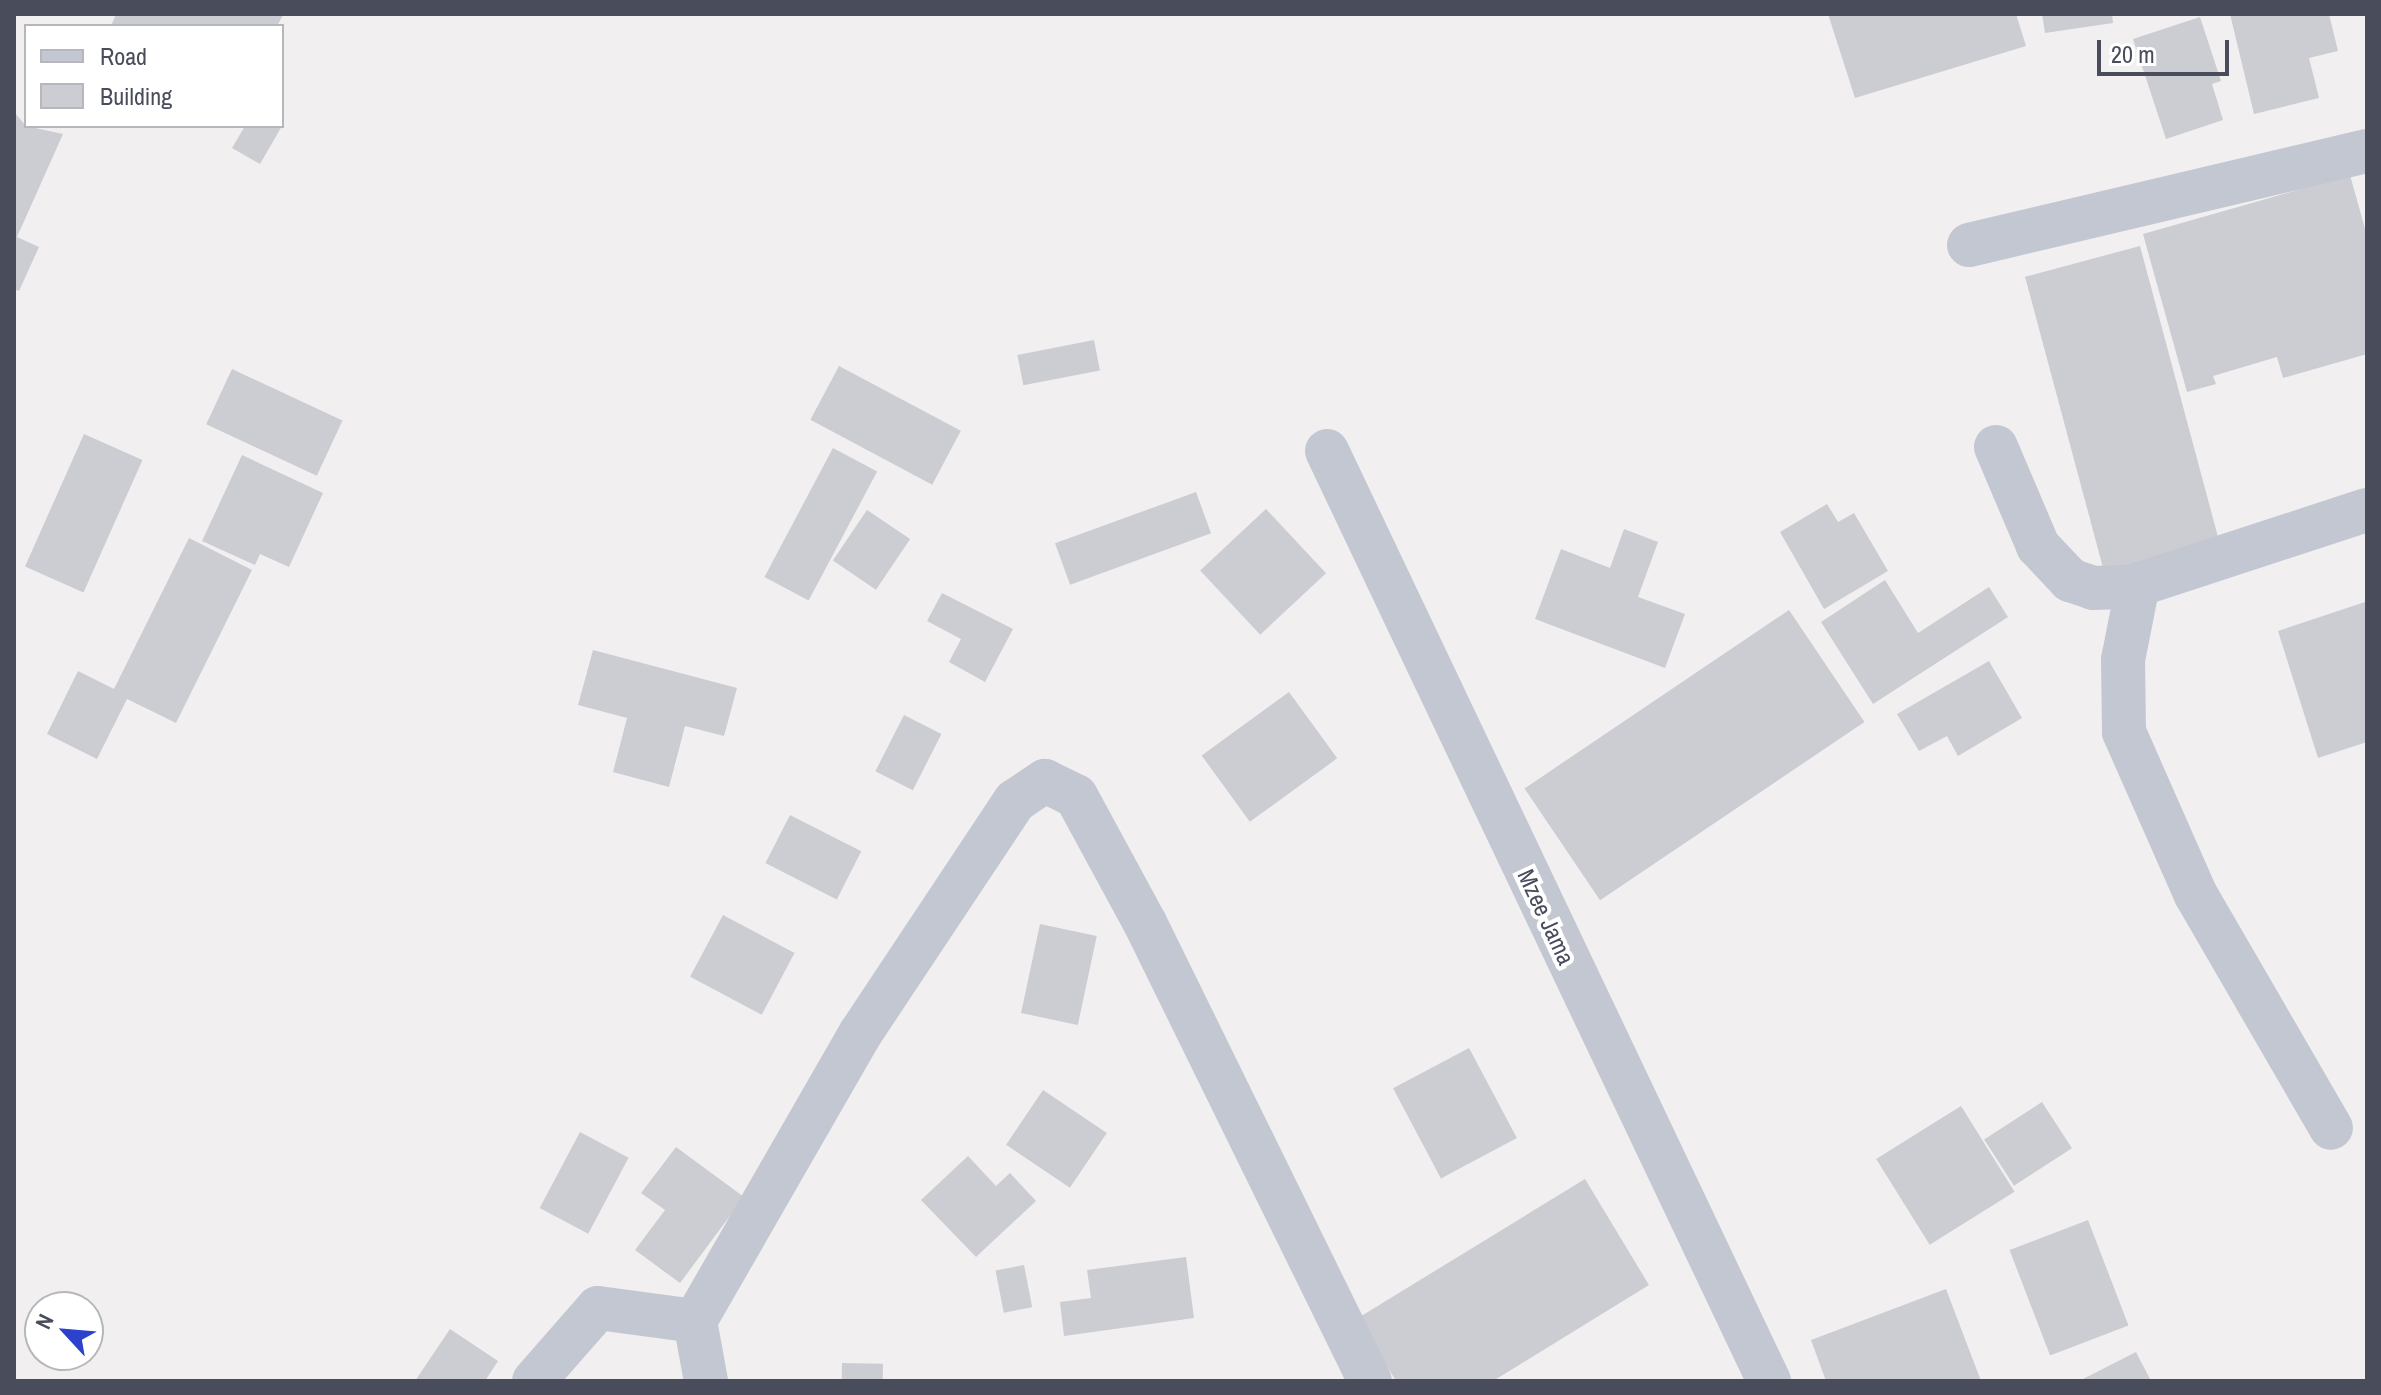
<!DOCTYPE html>
<html>
<head>
<meta charset="utf-8">
<style>
  body { margin:0 }
  #map { position:relative; width:2381px; height:1395px; overflow:hidden; background:#f1efef; font-family:"Archivo Narrow",sans-serif }
  div>[style] { position:absolute }
  .building>* { inset:0; background:#cccdd2; transform-origin:0 0 }
  .minor>* { height:44px; margin:-22px; padding:0 22px; transform-origin:22px; border-radius:22px; background:#c3c7d2 }
  span { translate:-50% -50%; white-space:nowrap; text-align:center; line-height:1.15; -webkit-text-stroke:8px #fff; paint-order:stroke }
  .street-label { font-size:24px; color:#494c5a }
  .frame { position:absolute; inset:0; border:16px solid #494c5a; pointer-events:none }
  .legend { position:absolute; left:24px; top:24px; width:260px; height:104px; box-sizing:border-box; background:#fff; border:2px solid #b6b7bd; margin:0; padding:10px 14px; list-style:none; font-size:24px; color:#494c5a }
  .legend li { display:flex; align-items:center; gap:16px; height:40px }
  .legend b { width:40px; border:2px solid #b6b7bd }
  .north { position:absolute; left:24px; top:1291px; width:80px; height:80px; box-sizing:border-box; background:#fff; border:2px solid #b6b7bd; border-radius:50%; rotate:296deg; font-size:22px; font-weight:700; line-height:32px; text-align:center; color:#494c5a }
  .north::after { content:''; display:block; margin:auto; width:28px; height:36px; background:#2d42cc; clip-path:polygon(50% 0,100% 100%,50% 72%,0 100%) }
  .scale { position:absolute; left:2097px; top:40px; width:132px; height:36px; box-sizing:border-box; border:4px solid #494c5a; border-top:0; padding-left:10px; font-size:24px; line-height:28px; white-space:nowrap; color:#494c5a; -webkit-text-stroke:6px #fff; paint-order:stroke }
</style>
</head>
<body>
<div id="map">
  <div class="building">
    <i style="clip-path:polygon(116px 14px,280px 14px,283px 15px,277px 26px,111px 26px)"></i>
    <i style="clip-path:polygon(1828px 14px,2016px 14px,2026px 46px,1855px 98px)"></i>
    <i style="clip-path:polygon(2042px 14px,2112px 14px,2113px 23px,2045px 33px)"></i>
    <i style="clip-path:polygon(2230px 14px,2329px 14px,2338px 51px,2309px 58px,2319px 98px,2254px 114px)"></i>
    <i style="clip-path:polygon(2200px 17px,2221px 81px,2212px 84px,2223px 120px,2166px 139px,2133px 39px)"></i>
    <i style="clip-path:polygon(15px 113px,26px 126px,63px 134px,17px 237px,39px 247px,19px 291px,14px 289px)"></i>
    <i style="clip-path:polygon(245px 126px,282px 126px,260px 164px,232px 148px)"></i>
    <i style="clip-path:polygon(2350px 175px,2367px 236px,2367px 354px,2283px 378px,2277px 357px,2213px 376px,2216px 384px,2187px 392px,2143px 234px)"></i>
    <i style="left:2140px;top:246px;width:313px;height:119px;rotate:75deg"></i>
    <i style="left:1094px;top:340px;width:31px;height:78px;rotate:79deg"></i>
    <i style="left:839px;top:366px;width:138px;height:61px;rotate:28deg"></i>
    <i style="left:232px;top:369px;width:122px;height:61px;rotate:25deg"></i>
    <i style="left:84px;top:434px;width:64px;height:145px;rotate:24deg"></i>
    <i style="left:833px;top:448px;width:50px;height:146px;rotate:28deg"></i>
    <i style="clip-path:polygon(242px 455px,323px 493px,289px 567px,260px 554px,255px 565px,202px 541px)"></i>
    <i style="left:1196px;top:492px;width:44px;height:150px;rotate:70deg"></i>
    <i style="clip-path:polygon(1827px 504px,1838px 522px,1854px 513px,1888px 571px,1824px 609px,1780px 532px)"></i>
    <i style="left:1266px;top:509px;width:88px;height:90px;rotate:47deg"></i>
    <i style="left:867px;top:510px;width:52px;height:61px;rotate:34deg"></i>
    <i style="clip-path:polygon(1624px 529px,1658px 542px,1638px 597px,1685px 614px,1665px 668px,1535px 619px,1561px 549px,1610px 568px)"></i>
    <i style="clip-path:polygon(189px 538px,252px 570px,176px 723px,127px 699px,97px 759px,47px 734px,78px 671px,114px 689px)"></i>
    <i style="clip-path:polygon(1885px 580px,1918px 633px,1989px 587px,2008px 617px,1873px 704px,1821px 622px)"></i>
    <i style="clip-path:polygon(942px 593px,1013px 629px,985px 682px,949px 662px,961px 639px,927px 621px)"></i>
    <i style="clip-path:polygon(2365px 602px,2367px 742px,2318px 758px,2278px 631px)"></i>
    <i style="left:1789px;top:610px;width:135px;height:319px;rotate:56deg"></i>
    <i style="clip-path:polygon(593px 650px,737px 688px,724px 736px,685px 726px,669px 787px,613px 772px,627px 718px,578px 705px)"></i>
    <i style="clip-path:polygon(1989px 661px,2022px 718px,1958px 756px,1947px 736px,1919px 751px,1897px 714px)"></i>
    <i style="left:1289px;top:692px;width:82px;height:108px;rotate:54deg"></i>
    <i style="left:904px;top:715px;width:42px;height:63px;rotate:27deg"></i>
    <i style="left:790px;top:815px;width:80px;height:54px;rotate:27deg"></i>
    <i style="left:723px;top:915px;width:81px;height:70px;rotate:28deg"></i>
    <i style="left:1040px;top:924px;width:58px;height:91px;rotate:12deg"></i>
    <i style="left:1469px;top:1048px;width:102px;height:86px;rotate:62deg"></i>
    <i style="left:1043px;top:1090px;width:77px;height:66px;rotate:34deg"></i>
    <i style="left:2042px;top:1102px;width:55px;height:69px;rotate:57deg"></i>
    <i style="left:1961px;top:1106px;width:101px;height:100px;rotate:58deg"></i>
    <i style="left:580px;top:1132px;width:55px;height:86px;rotate:28deg"></i>
    <i style="clip-path:polygon(676px 1147px,744px 1197px,680px 1283px,635px 1250px,665px 1210px,641px 1193px)"></i>
    <i style="clip-path:polygon(968px 1156px,996px 1186px,1010px 1173px,1036px 1201px,976px 1257px,921px 1200px)"></i>
    <i style="clip-path:polygon(1585px 1179px,1649px 1285px,1493px 1381px,1396px 1381px,1358px 1318px)"></i>
    <i style="left:2088px;top:1220px;width:113px;height:84px;rotate:69deg"></i>
    <i style="clip-path:polygon(1186px 1257px,1194px 1318px,1064px 1336px,1060px 1302px,1091px 1298px,1087px 1270px)"></i>
    <i style="left:1024px;top:1265px;width:43px;height:29px;rotate:79deg"></i>
    <i style="clip-path:polygon(1946px 1289px,1981px 1381px,1826px 1381px,1811px 1340px)"></i>
    <i style="clip-path:polygon(450px 1329px,498px 1361px,485px 1381px,415px 1381px)"></i>
    <i style="clip-path:polygon(2136px 1352px,2151px 1381px,2079px 1381px)"></i>
    <i style="left:842px;top:1363px;width:41px;height:18px;rotate:1deg"></i>
  </div>
  <div class="minor">
    <i style="left:1969px;top:245px;width:409px;rotate:-13.3deg"></i>
    <i style="left:1996px;top:447px;width:108px;rotate:67deg"></i>
    <i style="left:2038px;top:546px;width:47px;rotate:46.7deg"></i>
    <i style="left:2070px;top:580px;width:24px;rotate:19deg"></i>
    <i style="left:2093px;top:588px;width:38px;rotate:-2deg"></i>
    <i style="left:2131px;top:587px;width:248px;rotate:-18.1deg"></i>
    <i style="left:1327px;top:451px;width:1030px;rotate:64.58deg"></i>
    <i style="left:2138px;top:584px;width:77px;rotate:101.2deg"></i>
    <i style="left:2123px;top:660px;width:72px;rotate:89.2deg"></i>
    <i style="left:2124px;top:732px;width:178px;rotate:66.2deg"></i>
    <i style="left:2196px;top:895px;width:269px;rotate:59.9deg"></i>
    <i style="left:534px;top:1381px;width:97px;rotate:-48.8deg"></i>
    <i style="left:598px;top:1308px;width:98px;rotate:7.6deg"></i>
    <i style="left:706px;top:1381px;width:61px;rotate:-100.4deg"></i>
    <i style="left:695px;top:1321px;width:331px;rotate:-60.1deg"></i>
    <i style="left:860px;top:1034px;width:280px;rotate:-56.4deg"></i>
    <i style="left:1015px;top:801px;width:36px;rotate:-34deg"></i>
    <i style="left:1045px;top:781px;width:34px;rotate:26deg"></i>
    <i style="left:1076px;top:796px;width:145px;rotate:61.5deg"></i>
    <i style="left:1145px;top:923px;width:510px;rotate:63.84deg"></i>
  </div>
  <div class="street-label">
    <span style="left:1546px;top:917px;rotate:65deg">Mzee Jama</span>
  </div>
  <div class="frame"></div>
  <ul class="legend">
  <li><b style="height:10px;background:#c3c7d2"></b>Road</li>
  <li><b style="height:22px;background:#cccdd2"></b>Building</li>
  </ul>
  <div class="north">N</div>
  <div class="scale">20 m</div>
</div>
</body>
</html>
